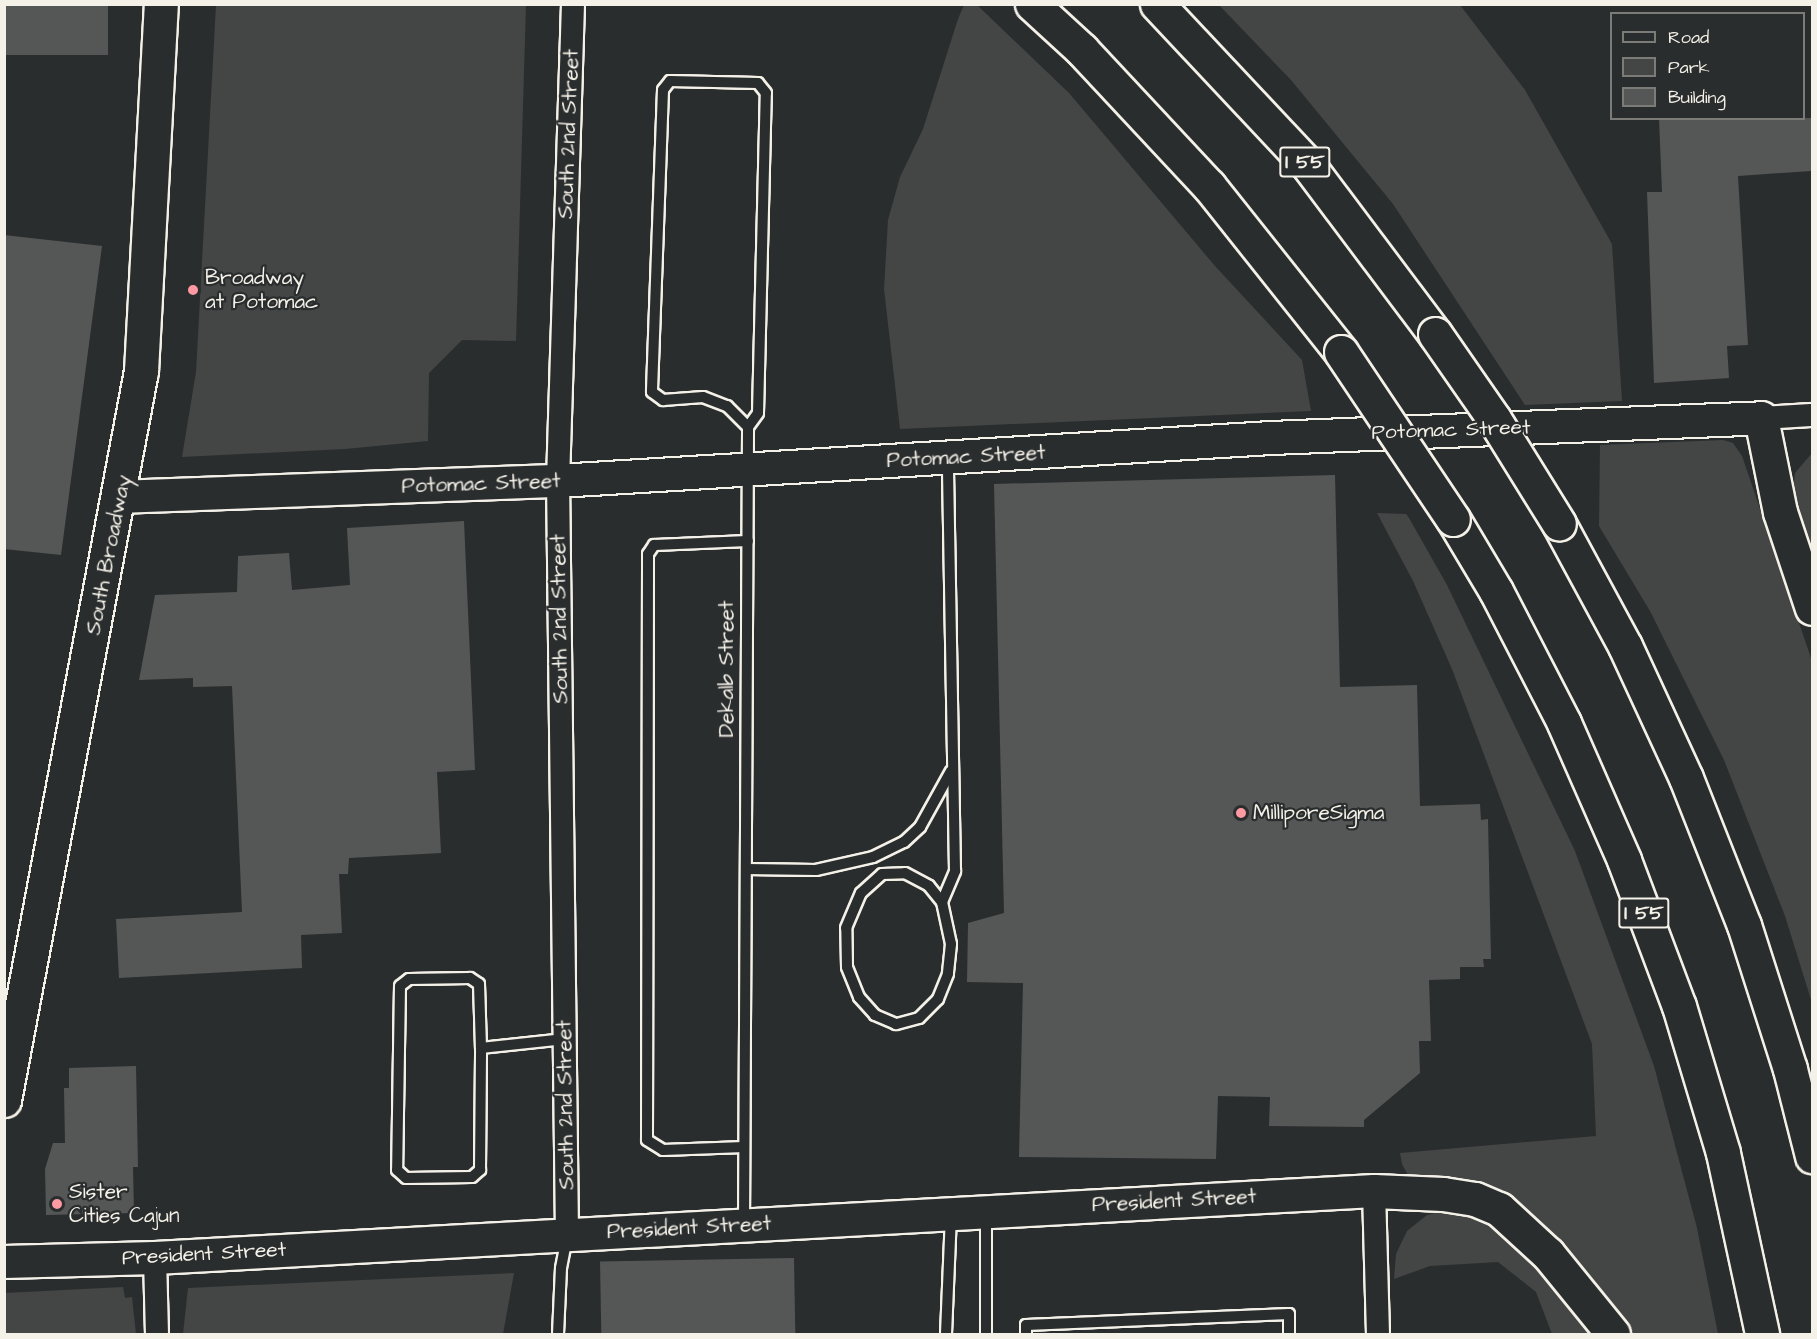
<!DOCTYPE html>
<html>
<head>
<meta charset="utf-8">
<style>
  body { margin:0 }
  #map { position:relative; width:1817px; height:1339px; overflow:hidden; background:#2a2d2e; font-family:"Architects Daughter",sans-serif }
  div>[style] { position:absolute }
  .green>* { inset:0; background:#444645 }
  .building>* { inset:0; background:#555756; transform-origin:0 0 }
  .roads { filter:drop-shadow(2px 0 #f4f1e8) drop-shadow(-2px 0 #f4f1e8) drop-shadow(0 2px #f4f1e8) drop-shadow(0 -2px #f4f1e8) }
  .lane>* { height:10px; margin:-5px; padding:0 5px; transform-origin:5px; border-radius:5px; background:#2a2d2e }
  .street>* { height:22px; margin:-11px; padding:0 11px; transform-origin:11px; border-radius:11px; background:#2a2d2e }
  .secondary>* { height:32px; margin:-16px; padding:0 16px; transform-origin:16px; border-radius:16px; background:#2a2d2e }
  .primary>* { height:33px; margin:-16.5px; padding:0 16.5px; transform-origin:16.5px; border-radius:16.5px; background:#2a2d2e }
  .highway>* { height:33px; margin:-16.5px; padding:0 16.5px; transform-origin:16.5px; border-radius:16.5px; background:#2a2d2e }
  .bridges { filter:drop-shadow(2px 0 #f4f1e8) drop-shadow(-2px 0 #f4f1e8) drop-shadow(0 2px #f4f1e8) drop-shadow(0 -2px #f4f1e8) }
  .highway-bridge>* { height:33px; margin:-16.5px; padding:0 16.5px; transform-origin:16.5px; border-radius:16.5px; background:#2a2d2e }
  .dots>* { width:16px; height:16px; translate:-50% -50%; box-sizing:border-box; border:3px solid #2a2d2e; border-radius:50% }
  span { translate:-50% -50%; white-space:nowrap; text-align:center; line-height:1.15; -webkit-text-stroke:4.5px #2a2d2e; paint-order:stroke }
  .shield-label span { padding:2px 4px; background:#2a2d2e; border:2px solid; border-radius:4px; -webkit-text-stroke-width:0 }
  .shield-label { font-size:20px; color:#f4f1e8; font-weight:700 }
  .street-label { font-size:21px; color:#f4f1e8 }
  .poi-label { font-size:21px; color:#f4f1e8 }
  .left { translate:0 -50%; text-align:left }
  .frame { position:absolute; inset:0; border:6px solid #f4f1e8; pointer-events:none }
  .legend { position:absolute; left:1610px; top:12px; width:195px; height:108px; box-sizing:border-box; background:#2a2d2e; border:2px solid #7b7b78; margin:0; padding:8px 10px; list-style:none; font-size:18px; color:#f4f1e8 }
  .legend li { display:flex; align-items:center; gap:12px; height:30px }
  .legend b { width:30px; border:2px solid #7b7b78 }
</style>
</head>
<body>
<div id="map">
  <div class="green">
    <i style="clip-path:polygon(976px 4px,1069px 93px,1215px 266px,1302px 360px,1311px 411px,900px 429px,884px 289px,888px 220px,900px 177px,923px 129px,958px 19px,964px 5px)"></i>
    <i style="clip-path:polygon(216px 5px,526px 5px,516px 341px,462px 340px,429px 373px,428px 441px,345px 449px,182px 457px,196px 372px)"></i>
    <i style="clip-path:polygon(1219px 5px,1460px 5px,1525px 90px,1612px 244px,1622px 401px,1525px 405px,1393px 204px,1291px 80px)"></i>
    <i style="clip-path:polygon(1723px 440px,1733px 443px,1742px 456px,1812px 661px,1812px 1003px,1785px 916px,1724px 760px,1650px 611px,1599px 526px,1600px 445px)"></i>
    <i style="clip-path:polygon(1812px 453px,1812px 555px,1793px 493px,1795px 473px)"></i>
    <i style="clip-path:polygon(1377px 513px,1406px 514px,1409px 518px,1447px 585px,1575px 851px,1654px 1066px,1697px 1228px,1718px 1334px,1627px 1334px,1563px 1255px,1409px 1177px,1402px 1164px,1400px 1153px,1596px 1136px,1592px 1044px,1452px 669px,1413px 581px)"></i>
    <i style="clip-path:polygon(1453px 1209px,1477px 1213px,1539px 1260px,1599px 1334px,1552px 1334px,1536px 1292px,1498px 1262px,1430px 1266px,1394px 1279px,1396px 1254px,1407px 1231px,1427px 1215px)"></i>
    <i style="clip-path:polygon(514px 1273px,503px 1334px,183px 1334px,188px 1288px)"></i>
    <i style="clip-path:polygon(123px 1287px,125px 1298px,132px 1297px,136px 1334px,5px 1334px,5px 1293px)"></i>
  </div>
  <div class="building">
    <i style="left:4px;top:4px;width:104px;height:51px"></i>
    <i style="clip-path:polygon(1659px 118px,1812px 118px,1811px 171px,1738px 176px,1748px 345px,1727px 346px,1729px 378px,1654px 383px,1647px 192px,1662px 192px)"></i>
    <i style="clip-path:polygon(4px 235px,102px 246px,61px 555px,4px 549px)"></i>
    <i style="clip-path:polygon(1335px 475px,1340px 687px,1417px 685px,1420px 806px,1480px 804px,1481px 820px,1488px 819px,1491px 959px,1483px 959px,1484px 967px,1460px 967px,1460px 979px,1429px 980px,1431px 1041px,1419px 1041px,1420px 1073px,1364px 1120px,1364px 1127px,1269px 1126px,1270px 1097px,1218px 1096px,1216px 1159px,1019px 1157px,1023px 983px,967px 982px,968px 923px,1004px 913px,994px 484px)"></i>
    <i style="clip-path:polygon(464px 521px,475px 770px,437px 772px,441px 853px,349px 858px,348px 874px,339px 874px,342px 933px,301px 935px,302px 968px,119px 978px,116px 919px,242px 912px,232px 686px,193px 687px,193px 678px,139px 680px,155px 595px,237px 592px,238px 556px,289px 553px,292px 590px,350px 585px,347px 528px)"></i>
    <i style="clip-path:polygon(136px 1066px,138px 1167px,133px 1167px,134px 1213px,46px 1215px,45px 1169px,53px 1143px,65px 1143px,64px 1088px,69px 1088px,69px 1068px)"></i>
    <i style="left:794px;top:1258px;width:77px;height:194px;rotate:89deg"></i>
  </div>
  <div class="roads">
    <div class="lane">
      <i style="left:746px;top:869px;width:70px;rotate:0.8deg"></i>
      <i style="left:816px;top:870px;width:58px;rotate:-12.8deg"></i>
      <i style="left:873px;top:857px;width:34px;rotate:-26deg"></i>
      <i style="left:904px;top:842px;width:22px;rotate:-43deg"></i>
      <i style="left:920px;top:827px;width:64px;rotate:-61deg"></i>
      <i style="left:905px;top:873px;width:27px;rotate:28deg"></i>
      <i style="left:929px;top:886px;width:21px;rotate:51deg"></i>
      <i style="left:942px;top:902px;width:43px;rotate:77.9deg"></i>
      <i style="left:951px;top:944px;width:30px;rotate:96deg"></i>
      <i style="left:948px;top:974px;width:27px;rotate:112deg"></i>
      <i style="left:938px;top:999px;width:27px;rotate:135deg"></i>
      <i style="left:919px;top:1018px;width:24px;rotate:165deg"></i>
      <i style="left:896px;top:1024px;width:23px;rotate:-157deg"></i>
      <i style="left:875px;top:1015px;width:24px;rotate:-132deg"></i>
      <i style="left:859px;top:997px;width:32px;rotate:-112deg"></i>
      <i style="left:847px;top:967px;width:39px;rotate:-91deg"></i>
      <i style="left:846px;top:928px;width:38px;rotate:-67deg"></i>
      <i style="left:861px;top:893px;width:28px;rotate:-42deg"></i>
      <i style="left:882px;top:874px;width:23px;rotate:-2deg"></i>
      <i style="left:942px;top:902px;width:34px;rotate:-67deg"></i>
      <i style="left:955px;top:871px;width:411px;rotate:-91deg"></i>
      <i style="left:481px;top:1048px;width:64px;rotate:-91.8deg"></i>
      <i style="left:479px;top:984px;width:11px;rotate:-146deg"></i>
      <i style="left:470px;top:978px;width:61px;rotate:179.1deg"></i>
      <i style="left:409px;top:979px;width:11px;rotate:142deg"></i>
      <i style="left:400px;top:986px;width:184px;rotate:90.9deg"></i>
      <i style="left:397px;top:1170px;width:12px;rotate:42deg"></i>
      <i style="left:406px;top:1178px;width:66px;rotate:-0.9deg"></i>
      <i style="left:472px;top:1177px;width:11px;rotate:-41deg"></i>
      <i style="left:480px;top:1170px;width:122px;rotate:-89.5deg"></i>
      <i style="left:481px;top:1048px;width:84px;rotate:-6.1deg"></i>
      <i style="left:744px;top:1147px;width:81px;rotate:177.9deg"></i>
      <i style="left:663px;top:1150px;width:19px;rotate:-148deg"></i>
      <i style="left:647px;top:1140px;width:586px;rotate:-89.9deg"></i>
      <i style="left:648px;top:554px;width:11px;rotate:-56deg"></i>
      <i style="left:654px;top:545px;width:94px;rotate:-2.4deg"></i>
      <i style="left:744px;top:1224px;width:797px;rotate:-89.71deg"></i>
      <i style="left:748px;top:427px;width:17px;rotate:-54deg"></i>
      <i style="left:758px;top:413px;width:320px;rotate:-88.6deg"></i>
      <i style="left:766px;top:93px;width:13px;rotate:-129deg"></i>
      <i style="left:758px;top:83px;width:88px;rotate:-178.7deg"></i>
      <i style="left:670px;top:81px;width:11px;rotate:128deg"></i>
      <i style="left:663px;top:90px;width:302px;rotate:92.1deg"></i>
      <i style="left:652px;top:392px;width:14px;rotate:36deg"></i>
      <i style="left:663px;top:400px;width:40px;rotate:-4.3deg"></i>
      <i style="left:703px;top:397px;width:26px;rotate:21deg"></i>
      <i style="left:727px;top:406px;width:30px;rotate:45deg"></i>
      <i style="left:558px;top:1334px;width:66px;rotate:-87.4deg"></i>
      <i style="left:561px;top:1268px;width:31px;rotate:-79deg"></i>
      <i style="left:946px;top:1334px;width:118px;rotate:-87.6deg"></i>
      <i style="left:986px;top:1334px;width:119px;rotate:-90deg"></i>
      <i style="left:1026px;top:1334px;width:9px;rotate:-90deg"></i>
      <i style="left:1026px;top:1325px;width:263px;rotate:-2.4deg"></i>
      <i style="left:1289px;top:1314px;width:20px;rotate:90deg"></i>
    </div>
    <div class="street">
      <i style="left:1761px;top:418px;width:51px;rotate:-3.4deg"></i>
      <i style="left:1374px;top:1191px;width:143px;rotate:88.4deg"></i>
      <i style="left:567px;top:1235px;width:754px;rotate:-90.68deg"></i>
      <i style="left:558px;top:481px;width:477px;rotate:-88.2deg"></i>
      <i style="left:155px;top:1258px;width:76px;rotate:88.5deg"></i>
    </div>
    <div class="secondary">
      <i style="left:120px;top:497px;width:438px;rotate:-2.1deg"></i>
      <i style="left:558px;top:481px;width:714px;rotate:-3.45deg"></i>
      <i style="left:1271px;top:438px;width:490px;rotate:-2.3deg"></i>
      <i style="left:4px;top:1262px;width:151px;rotate:-1.5deg"></i>
      <i style="left:155px;top:1258px;width:1221px;rotate:-3.15deg"></i>
    </div>
    <div class="primary">
      <i style="left:4px;top:1100px;width:742px;rotate:-79.36deg"></i>
      <i style="left:141px;top:371px;width:368px;rotate:-86.9deg"></i>
    </div>
    <div class="highway">
      <i style="left:1032px;top:4px;width:68px;rotate:42.6deg"></i>
      <i style="left:1082px;top:50px;width:186px;rotate:47deg"></i>
      <i style="left:1209px;top:186px;width:212px;rotate:51.5deg"></i>
      <i style="left:1157px;top:4px;width:221px;rotate:46.8deg"></i>
      <i style="left:1308px;top:165px;width:211px;rotate:53.1deg"></i>
      <i style="left:1761px;top:418px;width:96px;rotate:78.6deg"></i>
      <i style="left:1780px;top:512px;width:101px;rotate:71.6deg"></i>
      <i style="left:1453px;top:519px;width:84px;rotate:59.2deg"></i>
      <i style="left:1496px;top:591px;width:148px;rotate:62.7deg"></i>
      <i style="left:1564px;top:723px;width:150px;rotate:66.3deg"></i>
      <i style="left:1624px;top:860px;width:156px;rotate:69.4deg"></i>
      <i style="left:1679px;top:1006px;width:153px;rotate:73.3deg"></i>
      <i style="left:1723px;top:1153px;width:185px;rotate:77.8deg"></i>
      <i style="left:1559px;top:524px;width:139px;rotate:61.6deg"></i>
      <i style="left:1625px;top:646px;width:145px;rotate:65.2deg"></i>
      <i style="left:1686px;top:778px;width:158px;rotate:68.5deg"></i>
      <i style="left:1744px;top:925px;width:151px;rotate:72.3deg"></i>
      <i style="left:1790px;top:1069px;width:90px;rotate:75.8deg"></i>
      <i style="left:1374px;top:1191px;width:69px;rotate:2.5deg"></i>
      <i style="left:1443px;top:1194px;width:32px;rotate:9deg"></i>
      <i style="left:1475px;top:1199px;width:26px;rotate:23deg"></i>
      <i style="left:1499px;top:1209px;width:67px;rotate:42.6deg"></i>
      <i style="left:1548px;top:1254px;width:103px;rotate:50.9deg"></i>
    </div>
  </div>
  <div class="bridges">
    <div class="highway-bridge">
      <i style="left:1435px;top:334px;width:103px;rotate:55.2deg"></i>
      <i style="left:1494px;top:419px;width:123px;rotate:58.2deg"></i>
      <i style="left:1341px;top:352px;width:201px;rotate:56.2deg"></i>
    </div>
  </div>
  <div class="dots">
    <i style="left:193px;top:290px;background:#ff9aa2"></i>
    <i style="left:1241px;top:813px;background:#ff9aa2"></i>
    <i style="left:57px;top:1204px;background:#ff9aa2"></i>
  </div>
  <div class="shield-label">
    <span style="left:1305px;top:162px">I 55</span>
    <span style="left:1644px;top:913px">I 55</span>
  </div>
  <div class="street-label">
    <span style="left:569px;top:134px;rotate:-88deg">South 2nd Street</span>
    <span style="left:1451px;top:430px;rotate:-2deg">Potomac Street</span>
    <span style="left:966px;top:457px;rotate:-3deg">Potomac Street</span>
    <span style="left:481px;top:484px;rotate:-2deg">Potomac Street</span>
    <span style="left:109px;top:555px;rotate:-79deg">South Broadway</span>
    <span style="left:560px;top:619px;rotate:-91deg">South 2nd Street</span>
    <span style="left:727px;top:669px;rotate:-90deg">Dekalb Street</span>
    <span style="left:566px;top:1105px;rotate:-91deg">South 2nd Street</span>
    <span style="left:1174px;top:1201px;rotate:-3deg">President Street</span>
    <span style="left:689px;top:1228px;rotate:-3deg">President Street</span>
    <span style="left:204px;top:1254px;rotate:-3deg">President Street</span>
  </div>
  <div class="poi-label">
    <span class="left" style="left:205px;top:290px">Broadway<br>at Potomac</span>
    <span class="left" style="left:1253px;top:813px">MilliporeSigma</span>
    <span class="left" style="left:69px;top:1204px">Sister<br>Cities Cajun</span>
  </div>
  <div class="frame"></div>
  <ul class="legend">
  <li><b style="height:8px;background:#2a2d2e"></b>Road</li>
  <li><b style="height:16px;background:#444645"></b>Park</li>
  <li><b style="height:16px;background:#555756"></b>Building</li>
  </ul>
</div>
</body>
</html>
